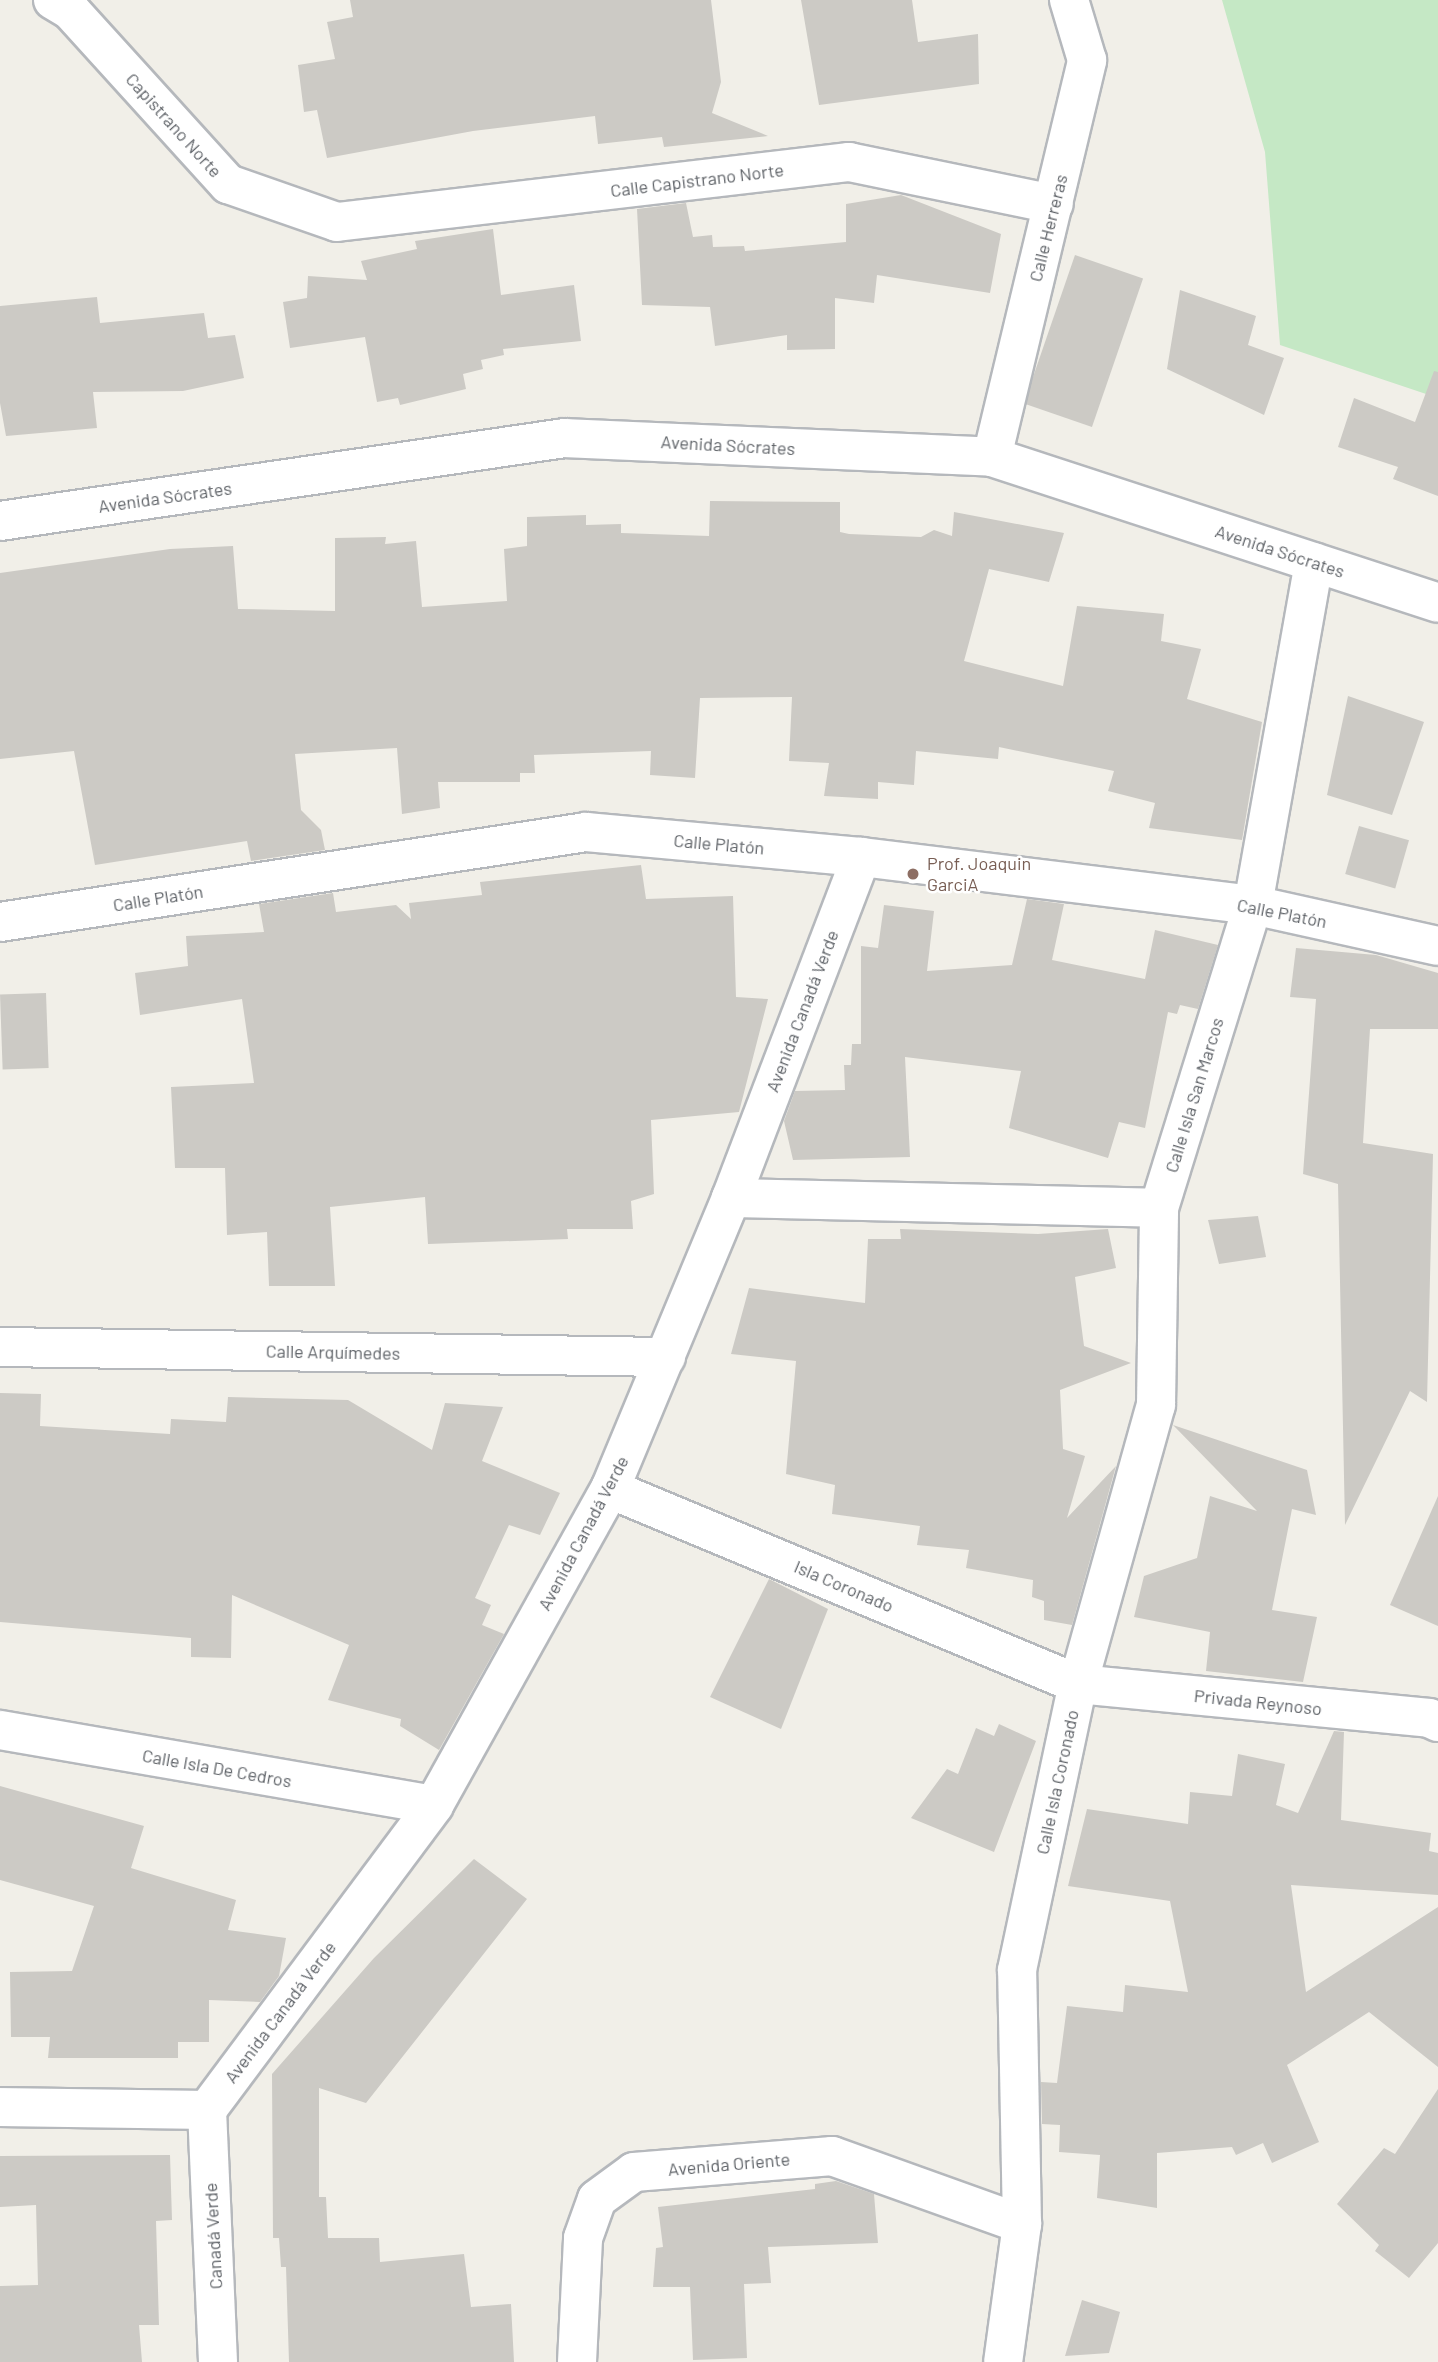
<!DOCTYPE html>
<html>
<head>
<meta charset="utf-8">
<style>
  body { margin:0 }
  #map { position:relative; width:1438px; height:2362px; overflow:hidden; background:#f1efe8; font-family:Barlow,sans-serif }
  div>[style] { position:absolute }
  .green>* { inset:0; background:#c5e8c5 }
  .building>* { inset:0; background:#cccac5; transform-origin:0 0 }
  .roads { filter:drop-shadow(2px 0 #b5b8bc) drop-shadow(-2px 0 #b5b8bc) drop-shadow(0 2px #b5b8bc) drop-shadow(0 -2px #b5b8bc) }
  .pedestrian>* { height:38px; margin:-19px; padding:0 19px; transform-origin:19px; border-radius:19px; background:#fff }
  .minor>* { height:38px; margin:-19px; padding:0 19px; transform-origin:19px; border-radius:19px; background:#fff }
  .tertiary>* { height:38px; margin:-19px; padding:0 19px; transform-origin:19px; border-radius:19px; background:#fff }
  .dots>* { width:19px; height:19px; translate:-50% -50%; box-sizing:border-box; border:4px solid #fff; border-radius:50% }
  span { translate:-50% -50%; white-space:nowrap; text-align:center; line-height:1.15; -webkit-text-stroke:5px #fff; paint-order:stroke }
  .street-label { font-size:18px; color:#5f6368 }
  .education-label { font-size:18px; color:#785e54 }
  .left { translate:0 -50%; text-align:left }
</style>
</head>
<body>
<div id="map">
  <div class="green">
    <i style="clip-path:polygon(1222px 0,1438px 0,1438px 398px,1280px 345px,1265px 152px)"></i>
  </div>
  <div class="building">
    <i style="clip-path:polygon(350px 0,711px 0,721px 82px,712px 113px,768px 136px,664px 147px,662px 137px,598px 144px,595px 116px,473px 131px,327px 158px,317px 110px,304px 112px,298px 65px,335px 59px,327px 22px,353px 17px)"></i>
    <i style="clip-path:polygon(801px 0,912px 0,918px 42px,978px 34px,979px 84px,819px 105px)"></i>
    <i style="clip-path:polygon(901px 195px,1001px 234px,990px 293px,877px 275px,874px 303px,835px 298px,835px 349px,787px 350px,787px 335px,715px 346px,710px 307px,642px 305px,637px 209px,686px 203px,693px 237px,712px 235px,713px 247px,744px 246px,745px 251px,846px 242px,846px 204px)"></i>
    <i style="clip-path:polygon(493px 229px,501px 295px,574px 285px,581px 341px,503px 349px,504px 355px,481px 360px,483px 369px,463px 374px,466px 389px,400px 405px,398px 398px,377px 402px,365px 337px,290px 348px,283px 302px,307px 298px,308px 276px,367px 280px,361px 261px,417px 249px,415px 241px)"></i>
    <i style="left:1075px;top:255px;width:72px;height:157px;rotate:19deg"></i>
    <i style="clip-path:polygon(1180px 290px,1256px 316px,1248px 345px,1284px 358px,1264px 415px,1167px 369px)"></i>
    <i style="clip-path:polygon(97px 297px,100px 323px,204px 313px,208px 338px,235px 335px,244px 378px,183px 391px,93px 392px,97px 428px,6px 436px,0 403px,0 306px)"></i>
    <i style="clip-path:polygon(1434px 371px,1438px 372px,1438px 496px,1393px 479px,1398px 467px,1338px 447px,1354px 398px,1415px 422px)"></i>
    <i style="clip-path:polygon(710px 501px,840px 502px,840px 532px,849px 534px,921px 537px,934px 530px,952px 536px,954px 512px,1064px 533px,1049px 582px,989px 569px,964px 661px,1063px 686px,1077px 606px,1164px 614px,1161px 641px,1201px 649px,1187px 699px,1262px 722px,1242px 840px,1149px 828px,1155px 803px,1108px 791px,1114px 771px,999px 747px,998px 759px,916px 751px,914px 785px,878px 782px,878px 799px,824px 796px,829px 763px,789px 761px,792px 697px,700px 698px,695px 778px,650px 775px,651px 751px,534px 755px,535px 773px,520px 773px,520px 782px,438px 782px,440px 808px,402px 814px,397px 748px,295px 754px,301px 810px,321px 830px,325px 850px,251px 861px,247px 841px,95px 865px,74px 751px,0 759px,0 573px,170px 549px,233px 546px,238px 609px,335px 611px,335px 538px,386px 537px,385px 544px,416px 541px,422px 607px,507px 601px,504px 549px,527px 546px,527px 517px,586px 515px,586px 525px,621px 524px,621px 533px,709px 536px)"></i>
    <i style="clip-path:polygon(1348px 696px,1424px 722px,1392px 815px,1327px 795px)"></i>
    <i style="left:1359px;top:826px;width:52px;height:50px;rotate:16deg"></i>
    <i style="clip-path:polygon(641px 865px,646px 899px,733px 896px,736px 997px,768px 999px,739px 1112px,651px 1120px,654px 1194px,631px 1201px,633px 1229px,567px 1229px,568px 1239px,428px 1244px,425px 1197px,330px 1207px,335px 1286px,269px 1286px,267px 1232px,227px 1235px,225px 1168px,175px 1168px,171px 1087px,254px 1083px,242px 999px,140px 1015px,135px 973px,188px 966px,186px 936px,264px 932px,259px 904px,333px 893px,336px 912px,396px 905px,411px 919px,409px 903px,482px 895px,480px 882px)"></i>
    <i style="clip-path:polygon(1027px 899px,1064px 904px,1052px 960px,1145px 979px,1155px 930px,1218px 945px,1198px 1009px,1180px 1005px,1177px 1014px,1168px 1012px,1145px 1128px,1119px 1122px,1108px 1158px,1009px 1128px,1021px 1071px,905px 1057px,910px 1157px,793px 1160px,784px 1121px,795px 1091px,845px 1090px,844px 1065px,851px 1065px,852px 1044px,861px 1044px,861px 946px,878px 948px,884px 905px,934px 911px,927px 971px,1012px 965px)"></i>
    <i style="clip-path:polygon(1296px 948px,1376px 955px,1438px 973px,1438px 1029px,1370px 1029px,1363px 1143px,1433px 1154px,1427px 1402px,1410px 1391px,1345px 1525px,1338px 1184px,1303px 1174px,1316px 999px,1290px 997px)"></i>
    <i style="left:46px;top:993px;width:75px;height:46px;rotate:88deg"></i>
    <i style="clip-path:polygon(1258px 1216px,1266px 1257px,1219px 1264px,1208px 1220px)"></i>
    <i style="clip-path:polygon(900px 1229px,1038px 1234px,1108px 1229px,1116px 1268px,1075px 1277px,1084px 1346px,1131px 1363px,1060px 1390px,1063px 1449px,1085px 1456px,1067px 1518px,1116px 1466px,1072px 1625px,1044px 1620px,1044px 1601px,1032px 1597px,1033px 1580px,966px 1568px,969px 1550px,917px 1545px,920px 1526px,832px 1514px,835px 1485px,786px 1474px,796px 1361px,731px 1354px,749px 1288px,865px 1303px,868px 1239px,901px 1239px)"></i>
    <i style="clip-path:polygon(0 1393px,41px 1394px,40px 1426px,170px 1434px,171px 1419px,226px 1422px,228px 1397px,348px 1400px,432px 1450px,445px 1403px,503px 1407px,482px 1461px,560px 1493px,540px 1535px,509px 1525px,475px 1598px,491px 1605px,482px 1625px,504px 1634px,439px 1750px,400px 1726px,401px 1719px,328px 1700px,349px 1645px,232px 1595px,231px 1658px,191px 1657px,191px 1638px,0 1622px)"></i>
    <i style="clip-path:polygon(1173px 1425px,1307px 1470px,1316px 1515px,1292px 1509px,1272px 1610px,1317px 1617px,1303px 1682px,1206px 1671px,1210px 1632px,1134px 1617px,1144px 1576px,1197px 1558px,1210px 1496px,1257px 1511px)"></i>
    <i style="clip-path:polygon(1438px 1496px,1438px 1626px,1390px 1605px)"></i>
    <i style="clip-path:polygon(769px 1579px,828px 1609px,781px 1729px,710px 1697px)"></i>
    <i style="clip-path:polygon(999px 1724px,1036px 1741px,994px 1852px,911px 1818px,947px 1769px,958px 1774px,976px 1728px,994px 1736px)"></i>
    <i style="clip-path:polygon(1334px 1731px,1344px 1732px,1341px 1820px,1431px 1833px,1429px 1851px,1438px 1853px,1438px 1895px,1291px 1885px,1306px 1992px,1438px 1907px,1438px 2067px,1369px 2012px,1287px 2065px,1319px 2142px,1272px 2163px,1263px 2143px,1236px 2155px,1232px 2147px,1157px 2153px,1157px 2208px,1097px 2198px,1100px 2155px,1059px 2152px,1060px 2125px,1042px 2124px,1041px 2082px,1057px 2083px,1067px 2006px,1123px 2012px,1125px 1985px,1188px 1992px,1170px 1901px,1068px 1886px,1087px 1809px,1188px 1824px,1190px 1792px,1232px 1796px,1238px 1754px,1285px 1764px,1276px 1805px,1298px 1813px)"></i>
    <i style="clip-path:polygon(0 1786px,144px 1826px,131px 1868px,236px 1900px,228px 1930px,286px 1938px,279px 1976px,260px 2002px,209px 2000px,209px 2042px,178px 2042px,178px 2058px,48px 2058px,50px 2037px,11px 2037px,10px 1972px,72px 1971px,94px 1906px,0 1880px)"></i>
    <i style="clip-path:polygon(474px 1859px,527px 1899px,366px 2103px,319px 2088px,319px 2197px,326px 2197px,328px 2238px,379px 2238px,380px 2262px,464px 2254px,471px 2307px,511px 2304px,514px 2362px,289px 2362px,286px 2267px,281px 2267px,279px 2238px,273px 2238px,272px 2074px,374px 1958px)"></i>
    <i style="clip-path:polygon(1438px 2089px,1438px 2243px,1409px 2278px,1375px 2251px,1379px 2245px,1337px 2204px,1384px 2148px,1395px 2154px)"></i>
    <i style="clip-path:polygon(170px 2155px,172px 2220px,156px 2221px,159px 2325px,139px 2325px,142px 2362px,0 2362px,0 2286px,38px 2285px,36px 2205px,0 2207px,0 2156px)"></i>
    <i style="clip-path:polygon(836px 2181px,874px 2194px,878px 2243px,768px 2247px,771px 2283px,744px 2284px,747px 2358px,693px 2360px,690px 2287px,653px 2287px,656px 2248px,663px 2247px,658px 2207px,815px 2189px,815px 2184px)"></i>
    <i style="clip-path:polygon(1082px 2300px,1120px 2312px,1109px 2353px,1065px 2356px)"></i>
  </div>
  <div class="roads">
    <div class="pedestrian">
      <i style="left:1078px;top:1684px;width:353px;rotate:5.5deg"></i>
      <i style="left:1022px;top:2224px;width:254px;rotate:-91.1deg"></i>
      <i style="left:1017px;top:1970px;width:292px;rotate:-78deg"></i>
      <i style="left:1078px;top:1684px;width:290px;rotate:-74.4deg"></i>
      <i style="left:1156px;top:1405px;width:197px;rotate:-89.1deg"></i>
    </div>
    <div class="minor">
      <i style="left:53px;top:0;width:21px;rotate:31deg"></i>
      <i style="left:71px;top:11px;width:234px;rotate:47.8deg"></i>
      <i style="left:228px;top:184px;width:115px;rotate:19.2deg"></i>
      <i style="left:337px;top:222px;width:516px;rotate:-6.68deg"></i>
      <i style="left:849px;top:162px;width:209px;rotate:11.6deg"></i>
      <i style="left:992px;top:457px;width:408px;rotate:-76.5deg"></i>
      <i style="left:1087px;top:60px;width:63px;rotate:-106.7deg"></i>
      <i style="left:0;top:922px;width:593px;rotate:-8.73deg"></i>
      <i style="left:586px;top:832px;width:276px;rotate:5.2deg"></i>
      <i style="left:861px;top:857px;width:395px;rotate:7deg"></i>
      <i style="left:1253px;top:905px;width:189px;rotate:12.5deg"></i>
      <i style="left:731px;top:1198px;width:428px;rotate:1.3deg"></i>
      <i style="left:1159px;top:1208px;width:317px;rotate:-72.8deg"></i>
      <i style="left:1253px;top:905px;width:348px;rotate:-79.9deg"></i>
      <i style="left:0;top:1347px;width:666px;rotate:0.86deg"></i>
      <i style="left:610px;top:1489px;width:507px;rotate:22.62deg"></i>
      <i style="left:1429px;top:1718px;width:10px;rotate:24deg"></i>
      <i style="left:0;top:1730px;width:440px;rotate:9.8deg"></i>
      <i style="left:0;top:2107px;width:207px;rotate:0.8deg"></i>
      <i style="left:207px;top:2110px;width:380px;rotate:-53.3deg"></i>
      <i style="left:434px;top:1805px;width:362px;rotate:-60.9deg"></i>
      <i style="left:610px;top:1489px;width:315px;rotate:-67.4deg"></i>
      <i style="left:731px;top:1198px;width:365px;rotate:-69.1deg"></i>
      <i style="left:207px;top:2110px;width:252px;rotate:87.5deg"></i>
      <i style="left:577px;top:2362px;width:124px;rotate:-87.2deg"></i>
      <i style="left:583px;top:2238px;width:41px;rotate:-70.3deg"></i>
      <i style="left:597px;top:2199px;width:46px;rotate:-36.1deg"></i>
      <i style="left:634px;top:2172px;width:199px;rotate:-4.6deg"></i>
      <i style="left:832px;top:2156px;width:202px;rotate:19.7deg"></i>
      <i style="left:1022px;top:2224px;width:139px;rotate:97.8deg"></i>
    </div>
    <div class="tertiary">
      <i style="left:0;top:521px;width:571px;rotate:-8.36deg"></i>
      <i style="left:565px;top:438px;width:427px;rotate:2.5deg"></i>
      <i style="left:992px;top:457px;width:469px;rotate:18.1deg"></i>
    </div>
  </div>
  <div class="dots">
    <i style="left:913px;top:874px;background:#8d6e63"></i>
  </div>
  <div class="street-label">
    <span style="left:174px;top:125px;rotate:48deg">Capistrano Norte</span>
    <span style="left:697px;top:180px;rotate:-7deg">Calle Capistrano Norte</span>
    <span style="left:1048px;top:228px;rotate:-76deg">Calle Herreras</span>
    <span style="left:728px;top:445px;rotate:3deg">Avenida Sócrates</span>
    <span style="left:165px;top:497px;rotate:-8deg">Avenida Sócrates</span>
    <span style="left:1280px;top:551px;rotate:18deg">Avenida Sócrates</span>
    <span style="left:719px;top:844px;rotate:5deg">Calle Platón</span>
    <span style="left:158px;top:898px;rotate:-9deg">Calle Platón</span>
    <span style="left:1282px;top:913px;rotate:11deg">Calle Platón</span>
    <span style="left:802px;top:1011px;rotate:-69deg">Avenida Canadá Verde</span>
    <span style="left:1194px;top:1095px;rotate:-73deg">Calle Isla San Marcos</span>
    <span style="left:333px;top:1352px;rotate:1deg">Calle Arquímedes</span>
    <span style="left:583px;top:1533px;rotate:-62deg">Avenida Canadá Verde</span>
    <span style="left:844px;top:1586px;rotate:23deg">Isla Coronado</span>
    <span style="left:1258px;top:1702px;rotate:6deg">Privada Reynoso</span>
    <span style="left:217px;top:1768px;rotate:10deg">Calle Isla De Cedros</span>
    <span style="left:1057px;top:1782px;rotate:-78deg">Calle Isla Coronado</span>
    <span style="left:280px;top:2012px;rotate:-53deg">Avenida Canadá Verde</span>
    <span style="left:729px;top:2164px;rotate:-5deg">Avenida Oriente</span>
    <span style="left:213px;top:2236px;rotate:-93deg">Canadá Verde</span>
  </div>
  <div class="education-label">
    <span class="left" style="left:927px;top:874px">Prof. Joaquin<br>GarciA</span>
  </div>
</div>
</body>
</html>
